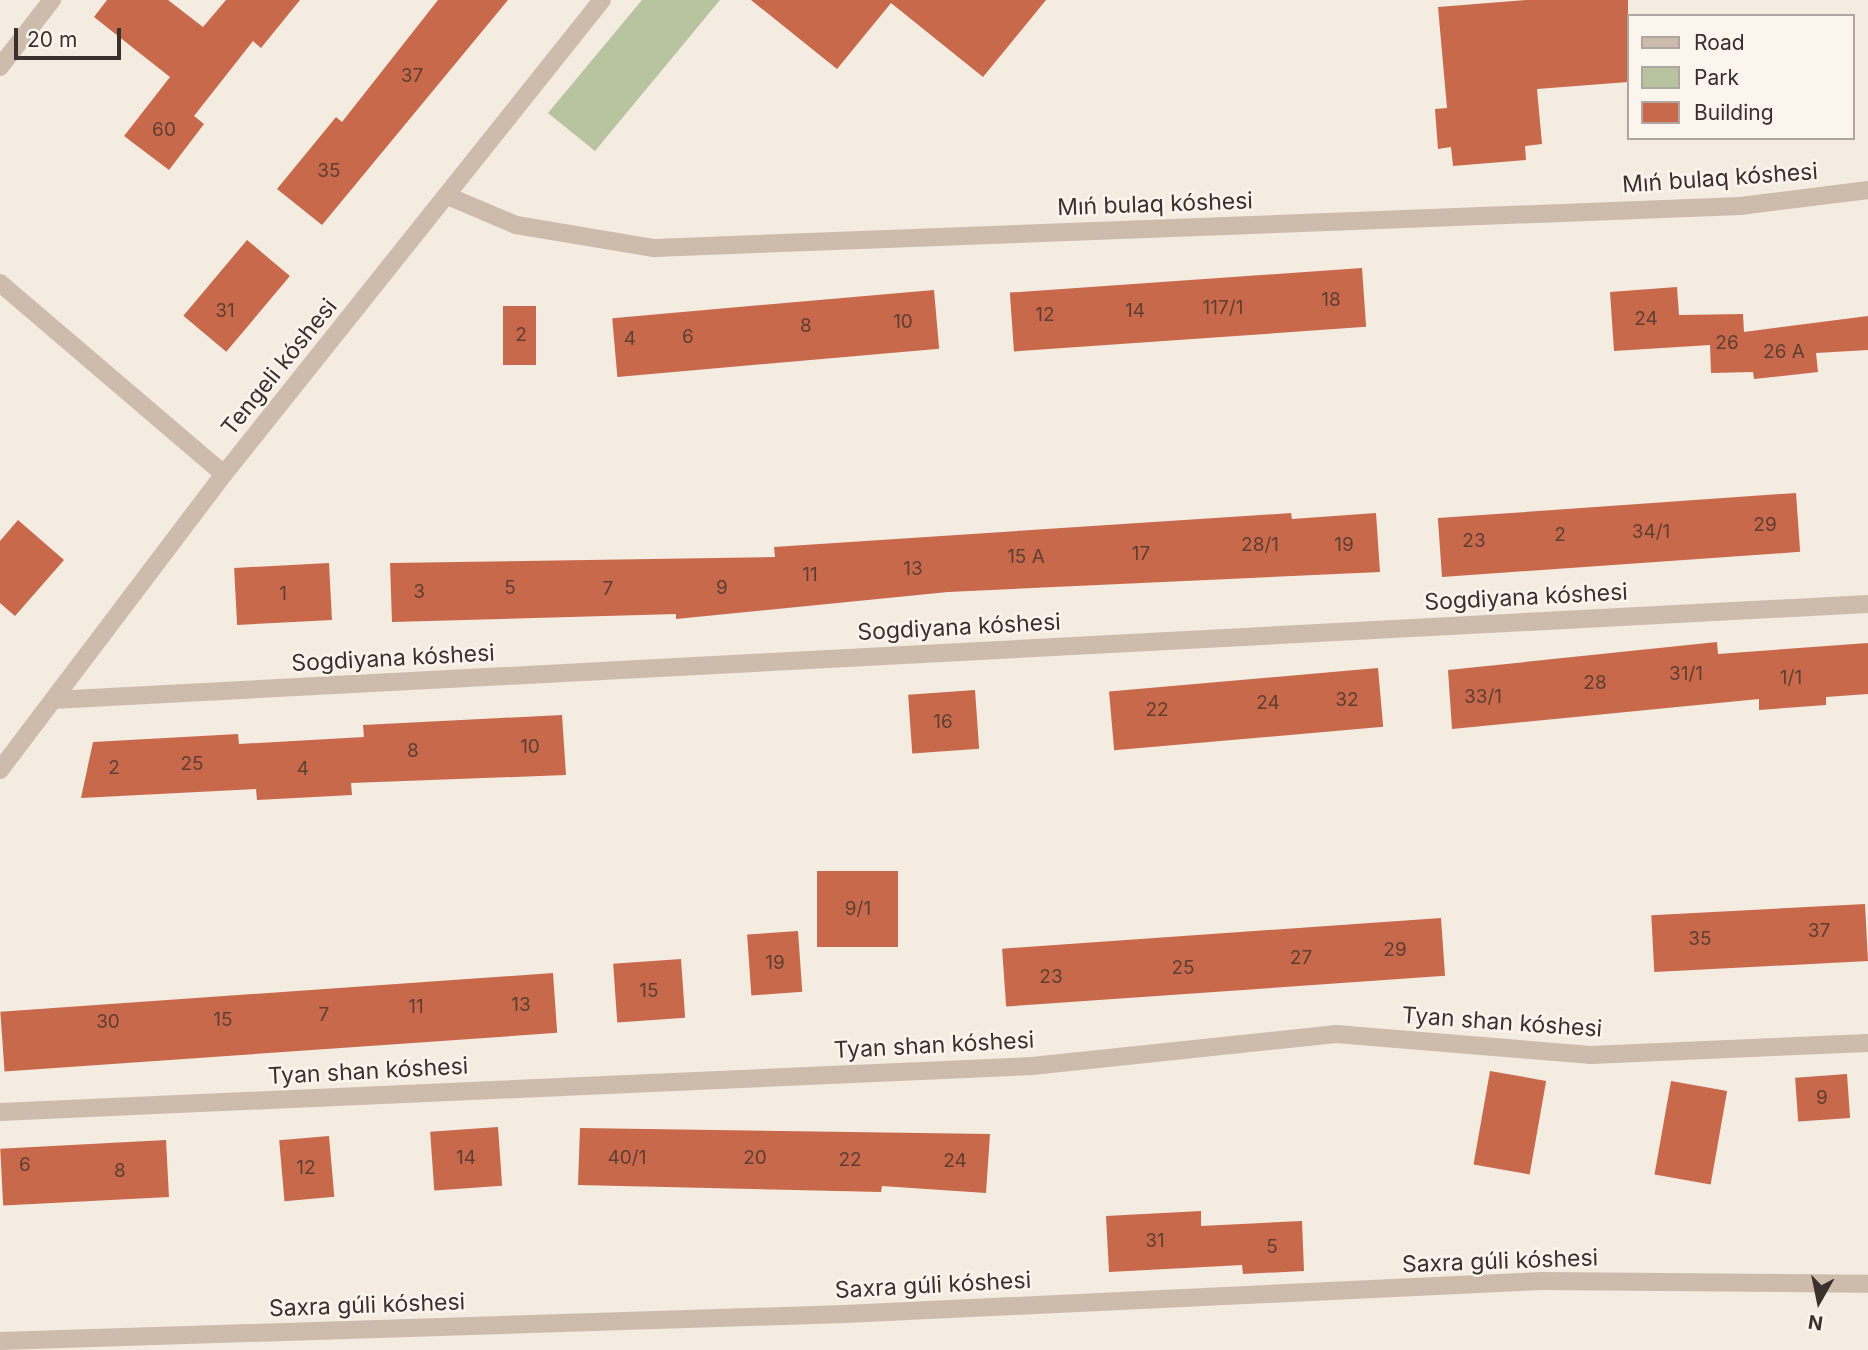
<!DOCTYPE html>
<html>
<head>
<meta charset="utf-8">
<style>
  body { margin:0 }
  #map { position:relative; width:1868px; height:1350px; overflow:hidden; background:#f4ebe1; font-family:Inter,sans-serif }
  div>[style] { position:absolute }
  .green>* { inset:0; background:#b8c4a0 }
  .building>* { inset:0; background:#c8694b; transform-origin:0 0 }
  .minor>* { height:18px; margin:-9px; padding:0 9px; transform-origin:9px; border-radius:9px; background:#cdbbac }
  span { translate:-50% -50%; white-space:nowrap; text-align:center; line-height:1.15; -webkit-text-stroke:5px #fbf5ee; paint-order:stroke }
  .number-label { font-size:19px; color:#5e3e33 }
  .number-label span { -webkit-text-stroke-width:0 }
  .street-label { font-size:23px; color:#3b302b }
  .legend { position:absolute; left:1627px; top:14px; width:228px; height:126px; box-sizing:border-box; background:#fbf5ee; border:2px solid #aea6a0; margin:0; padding:9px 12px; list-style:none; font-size:21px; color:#3b302b }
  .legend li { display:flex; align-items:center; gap:14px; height:35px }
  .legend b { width:35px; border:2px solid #aea6a0 }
  .north { position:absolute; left:1784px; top:1266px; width:70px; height:70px; -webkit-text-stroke:5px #fbf5ee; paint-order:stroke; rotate:189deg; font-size:19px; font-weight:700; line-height:28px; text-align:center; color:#3b302b }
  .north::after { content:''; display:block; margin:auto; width:24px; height:32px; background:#3b302b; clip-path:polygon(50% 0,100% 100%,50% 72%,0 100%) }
  .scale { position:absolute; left:14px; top:28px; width:107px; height:32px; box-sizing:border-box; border:4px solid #3b302b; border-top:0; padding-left:9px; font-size:21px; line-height:24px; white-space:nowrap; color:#3b302b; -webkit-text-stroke:5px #fbf5ee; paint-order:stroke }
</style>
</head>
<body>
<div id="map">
  <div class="green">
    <i style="clip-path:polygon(642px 0,720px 0,595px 151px,548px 113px)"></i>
  </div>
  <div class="building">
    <i style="clip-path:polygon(107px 0,168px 0,203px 27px,226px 0,300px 0,261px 48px,253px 41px,194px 116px,204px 124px,169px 170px,124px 136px,170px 77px,94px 17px)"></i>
    <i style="clip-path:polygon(438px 0,508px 0,322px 225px,277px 189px,336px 117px,342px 122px)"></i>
    <i style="clip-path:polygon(751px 0,1046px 0,983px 77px,891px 3px,837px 69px)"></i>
    <i style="clip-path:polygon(1526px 0,1628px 0,1628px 82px,1537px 89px,1542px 144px,1525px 146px,1526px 160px,1453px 166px,1451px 147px,1438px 149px,1435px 109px,1447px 108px,1438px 7px)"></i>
    <i style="left:247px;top:240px;width:56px;height:99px;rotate:40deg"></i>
    <i style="left:1362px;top:268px;width:59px;height:353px;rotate:86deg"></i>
    <i style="clip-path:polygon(1677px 287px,1679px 315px,1743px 314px,1744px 332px,1868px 316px,1868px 350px,1816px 353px,1818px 372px,1754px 379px,1753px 372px,1711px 373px,1710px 345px,1614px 351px,1610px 292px)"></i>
    <i style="left:934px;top:290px;width:59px;height:323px;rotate:85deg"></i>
    <i style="left:503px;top:306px;width:33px;height:59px"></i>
    <i style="left:1796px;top:493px;width:59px;height:359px;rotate:86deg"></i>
    <i style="clip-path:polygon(1291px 513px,1292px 519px,1376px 513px,1380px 572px,948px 592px,676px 619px,676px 614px,392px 622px,390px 563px,775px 557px,774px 547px)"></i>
    <i style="clip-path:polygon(18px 520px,64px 560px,15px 616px,0 603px,0 541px)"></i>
    <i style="left:329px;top:563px;width:57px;height:95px;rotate:87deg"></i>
    <i style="clip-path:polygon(1717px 642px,1718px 654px,1868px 643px,1868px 694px,1826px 697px,1826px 705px,1759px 710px,1759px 699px,1452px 729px,1448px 670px)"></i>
    <i style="left:1378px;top:668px;width:59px;height:270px;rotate:85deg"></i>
    <i style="left:975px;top:690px;width:59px;height:67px;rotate:86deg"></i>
    <i style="clip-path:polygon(562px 715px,566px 775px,351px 783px,352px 795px,257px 800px,256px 789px,81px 798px,93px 742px,238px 734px,239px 744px,364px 737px,363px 725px)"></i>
    <i style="left:817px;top:871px;width:81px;height:76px"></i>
    <i style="left:1865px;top:904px;width:57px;height:214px;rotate:87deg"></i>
    <i style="left:1441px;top:918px;width:58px;height:440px;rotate:86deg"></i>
    <i style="left:798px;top:931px;width:61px;height:51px;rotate:86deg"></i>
    <i style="left:681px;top:959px;width:59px;height:68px;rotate:86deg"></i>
    <i style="left:553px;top:973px;width:60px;height:554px;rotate:86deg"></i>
    <i style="left:1490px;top:1071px;width:57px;height:95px;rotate:10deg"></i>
    <i style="left:1847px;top:1074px;width:44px;height:52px;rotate:86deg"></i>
    <i style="left:1671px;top:1081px;width:57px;height:95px;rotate:10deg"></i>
    <i style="left:498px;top:1127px;width:59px;height:68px;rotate:86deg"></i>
    <i style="clip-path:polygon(580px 1128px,990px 1134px,986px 1193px,882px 1186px,881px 1192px,578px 1185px)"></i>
    <i style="left:329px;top:1136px;width:61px;height:50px;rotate:85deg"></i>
    <i style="left:166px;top:1140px;width:57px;height:166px;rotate:87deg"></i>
    <i style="clip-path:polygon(1201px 1211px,1201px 1226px,1302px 1221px,1304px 1271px,1243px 1274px,1242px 1265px,1109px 1272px,1106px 1216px)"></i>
  </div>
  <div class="minor">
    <i style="left:0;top:67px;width:85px;rotate:-52.2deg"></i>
    <i style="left:450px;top:197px;width:72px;rotate:23deg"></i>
    <i style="left:516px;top:225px;width:140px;rotate:9.5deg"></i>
    <i style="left:654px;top:248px;width:1087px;rotate:-2.21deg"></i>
    <i style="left:1740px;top:206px;width:129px;rotate:-7.1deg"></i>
    <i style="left:0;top:283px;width:294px;rotate:40.5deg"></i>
    <i style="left:53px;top:700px;width:1818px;rotate:-3.03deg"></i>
    <i style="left:0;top:770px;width:371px;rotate:-52.9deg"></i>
    <i style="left:224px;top:474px;width:606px;rotate:-51.43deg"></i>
    <i style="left:0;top:1112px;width:1033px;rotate:-2.55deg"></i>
    <i style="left:1032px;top:1066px;width:306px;rotate:-6deg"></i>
    <i style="left:1336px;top:1034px;width:256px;rotate:4.7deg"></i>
    <i style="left:1591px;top:1055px;width:277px;rotate:-2.5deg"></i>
    <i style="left:0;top:1341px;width:845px;rotate:-1.83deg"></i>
    <i style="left:845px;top:1314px;width:698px;rotate:-2.71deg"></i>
    <i style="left:1542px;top:1281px;width:326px;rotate:0.5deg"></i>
  </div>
  <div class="number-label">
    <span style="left:412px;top:76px">37</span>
    <span style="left:164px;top:130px">60</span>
    <span style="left:329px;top:171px">35</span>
    <span style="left:1331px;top:300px">18</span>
    <span style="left:1223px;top:308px">117/1</span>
    <span style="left:225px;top:311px">31</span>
    <span style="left:1135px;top:311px">14</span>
    <span style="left:1045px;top:315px">12</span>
    <span style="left:1646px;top:319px">24</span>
    <span style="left:903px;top:322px">10</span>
    <span style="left:806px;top:326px">8</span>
    <span style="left:521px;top:335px">2</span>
    <span style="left:688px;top:337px">6</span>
    <span style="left:630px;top:339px">4</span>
    <span style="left:1727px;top:343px">26</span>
    <span style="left:1784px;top:352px">26 А</span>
    <span style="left:1765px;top:525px">29</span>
    <span style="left:1651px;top:532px">34/1</span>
    <span style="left:1560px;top:535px">2</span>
    <span style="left:1474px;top:541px">23</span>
    <span style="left:1260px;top:545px">28/1</span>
    <span style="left:1344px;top:545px">19</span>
    <span style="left:1141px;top:554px">17</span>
    <span style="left:1026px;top:557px">15 А</span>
    <span style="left:913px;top:569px">13</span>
    <span style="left:810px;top:575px">11</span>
    <span style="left:510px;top:588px">5</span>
    <span style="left:722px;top:588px">9</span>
    <span style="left:608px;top:589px">7</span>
    <span style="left:419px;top:592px">3</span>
    <span style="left:283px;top:594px">1</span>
    <span style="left:1686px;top:674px">31/1</span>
    <span style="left:1791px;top:678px">1/1</span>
    <span style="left:1595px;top:683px">28</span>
    <span style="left:1483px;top:697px">33/1</span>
    <span style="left:1347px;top:700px">32</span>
    <span style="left:1268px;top:703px">24</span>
    <span style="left:1157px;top:710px">22</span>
    <span style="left:943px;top:722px">16</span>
    <span style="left:530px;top:747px">10</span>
    <span style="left:413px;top:751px">8</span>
    <span style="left:192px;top:764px">25</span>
    <span style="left:114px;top:768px">2</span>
    <span style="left:303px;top:769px">4</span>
    <span style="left:858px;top:909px">9/1</span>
    <span style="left:1819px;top:931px">37</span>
    <span style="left:1700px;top:939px">35</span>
    <span style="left:1395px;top:950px">29</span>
    <span style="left:1301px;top:958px">27</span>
    <span style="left:775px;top:963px">19</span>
    <span style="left:1183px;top:968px">25</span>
    <span style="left:1051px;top:977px">23</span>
    <span style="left:649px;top:991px">15</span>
    <span style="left:521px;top:1005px">13</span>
    <span style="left:416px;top:1007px">11</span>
    <span style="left:324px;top:1015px">7</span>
    <span style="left:223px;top:1020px">15</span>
    <span style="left:108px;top:1022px">30</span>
    <span style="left:1822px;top:1098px">9</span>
    <span style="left:466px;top:1158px">14</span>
    <span style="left:627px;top:1158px">40/1</span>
    <span style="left:755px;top:1158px">20</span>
    <span style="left:850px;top:1160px">22</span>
    <span style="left:955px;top:1161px">24</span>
    <span style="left:25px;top:1165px">6</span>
    <span style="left:306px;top:1168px">12</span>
    <span style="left:120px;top:1171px">8</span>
    <span style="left:1155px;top:1241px">31</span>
    <span style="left:1272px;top:1247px">5</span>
  </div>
  <div class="street-label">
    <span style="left:1720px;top:178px;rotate:-4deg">Mıń bulaq kóshesi</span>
    <span style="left:1155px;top:204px;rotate:-2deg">Mıń bulaq kóshesi</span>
    <span style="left:279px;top:367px;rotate:-51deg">Tengeli kóshesi</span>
    <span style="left:1526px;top:597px;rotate:-3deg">Sogdiyana kóshesi</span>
    <span style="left:959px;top:627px;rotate:-3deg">Sogdiyana kóshesi</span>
    <span style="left:393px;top:658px;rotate:-3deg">Sogdiyana kóshesi</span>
    <span style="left:1502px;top:1022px;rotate:4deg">Tyan shan kóshesi</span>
    <span style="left:934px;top:1045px;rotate:-3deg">Tyan shan kóshesi</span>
    <span style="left:368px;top:1071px;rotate:-3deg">Tyan shan kóshesi</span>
    <span style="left:1500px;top:1261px;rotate:-2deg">Saxra gúli kóshesi</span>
    <span style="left:933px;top:1285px;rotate:-3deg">Saxra gúli kóshesi</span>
    <span style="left:367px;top:1305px;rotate:-2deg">Saxra gúli kóshesi</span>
  </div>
  <ul class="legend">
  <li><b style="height:9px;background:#cdbbac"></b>Road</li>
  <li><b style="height:19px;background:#b8c4a0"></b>Park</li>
  <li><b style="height:19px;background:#c8694b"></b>Building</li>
  </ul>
  <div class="north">N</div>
  <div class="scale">20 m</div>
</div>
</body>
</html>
